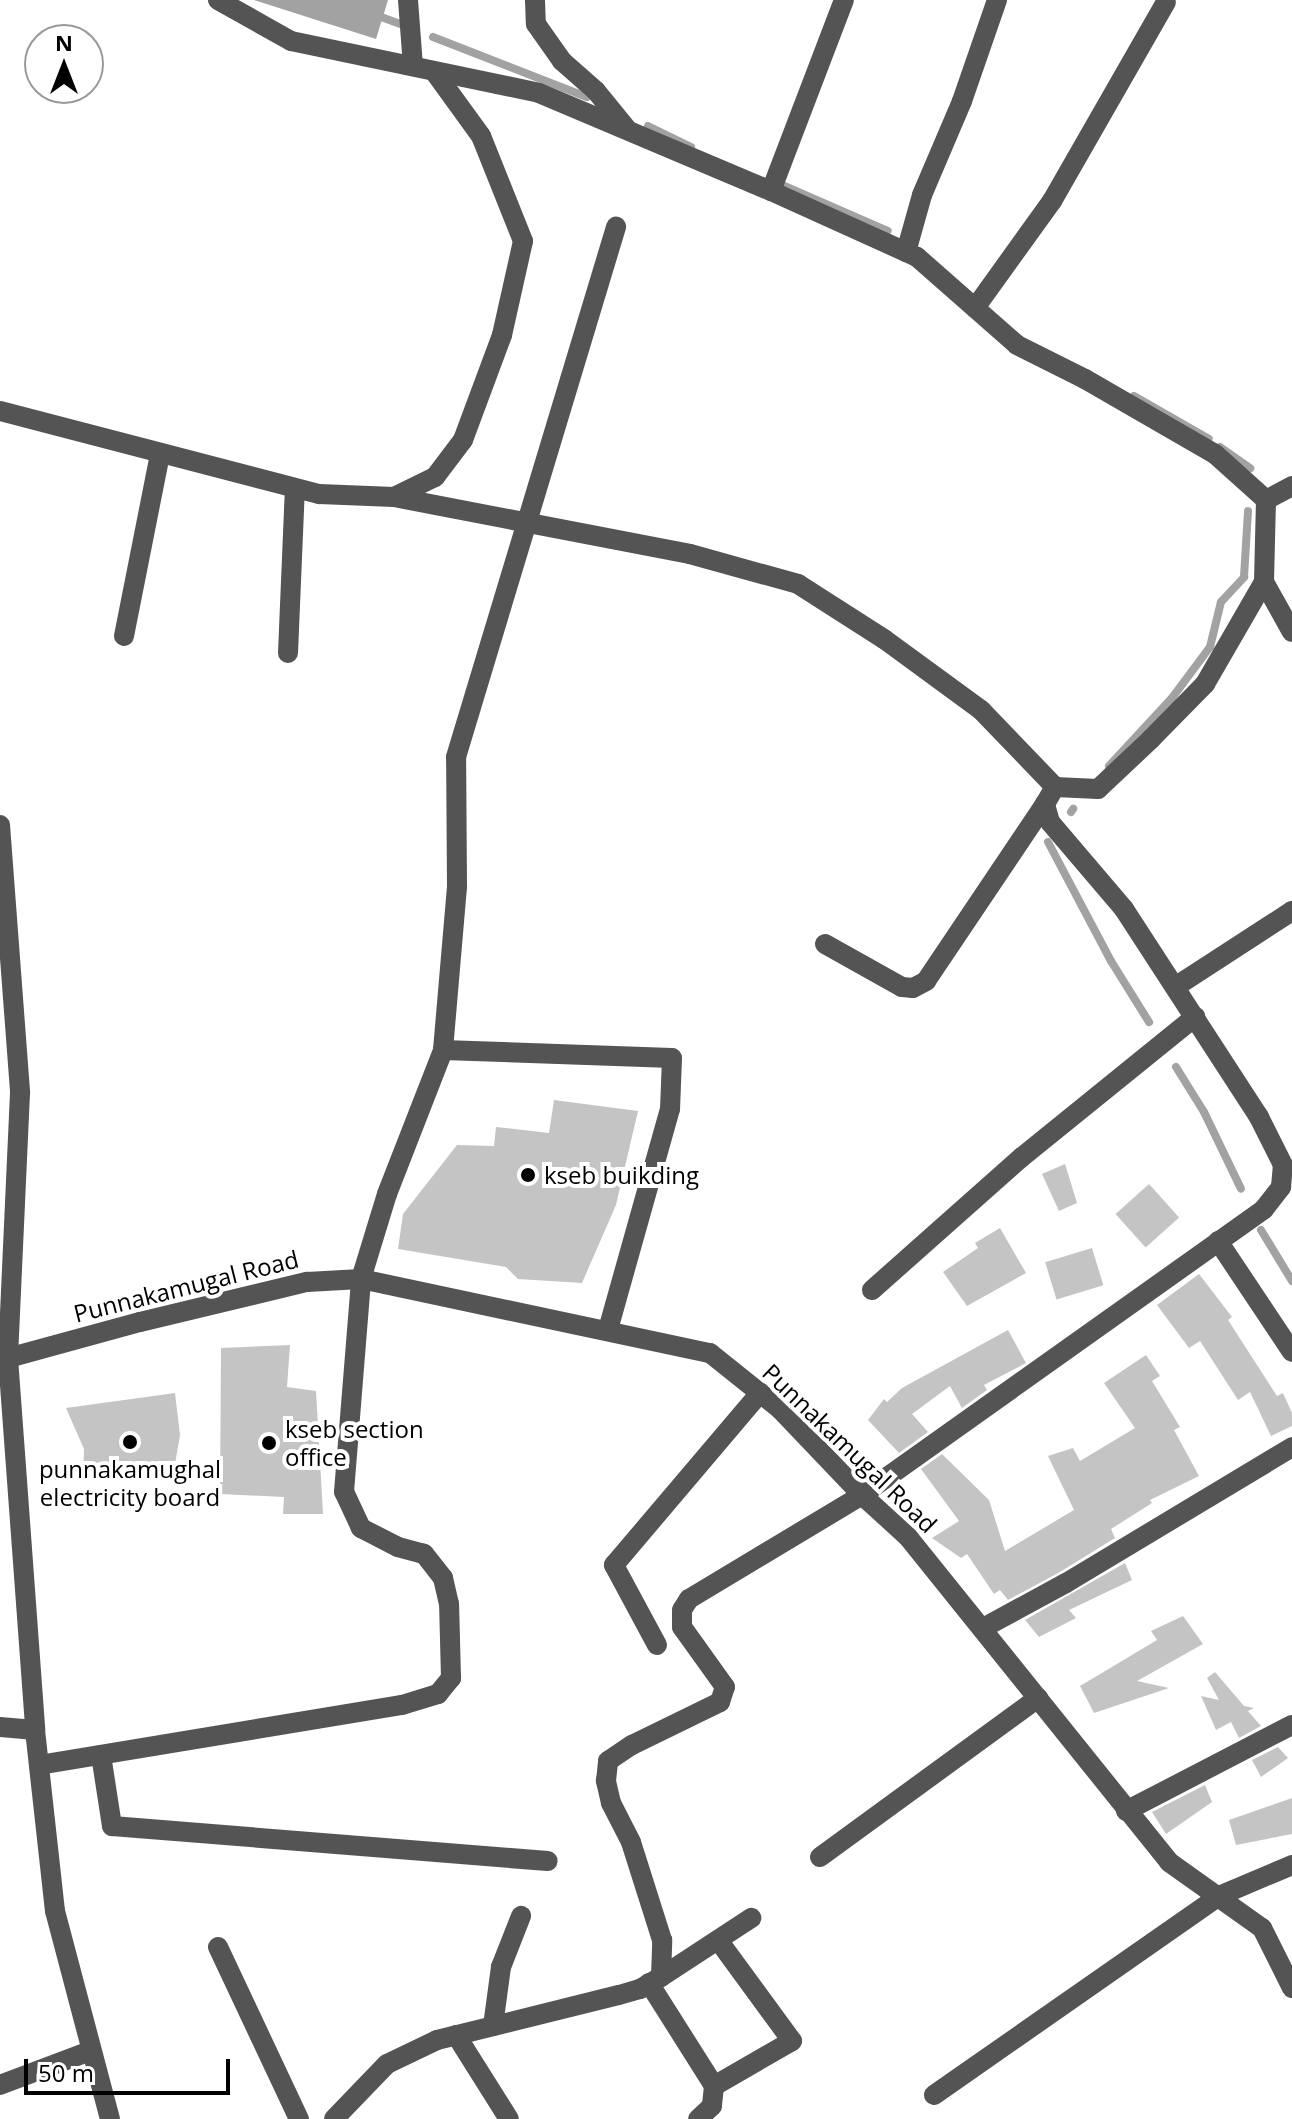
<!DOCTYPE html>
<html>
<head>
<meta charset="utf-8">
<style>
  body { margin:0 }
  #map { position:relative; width:1292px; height:2119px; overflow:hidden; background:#fff; font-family:"Open Sans",sans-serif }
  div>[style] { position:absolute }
  .water>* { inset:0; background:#a2a2a2 }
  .stream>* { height:8px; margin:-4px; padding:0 4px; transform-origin:4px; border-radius:4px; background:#a2a2a2 }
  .building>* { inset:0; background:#c4c4c4; transform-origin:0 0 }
  .minor>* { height:20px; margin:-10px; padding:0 10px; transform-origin:10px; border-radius:10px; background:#545454 }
  .dots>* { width:22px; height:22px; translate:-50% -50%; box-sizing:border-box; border:4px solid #fff; border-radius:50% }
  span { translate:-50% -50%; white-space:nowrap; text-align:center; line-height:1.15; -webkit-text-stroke:8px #fff; paint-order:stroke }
  .poi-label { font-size:24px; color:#000 }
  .left { translate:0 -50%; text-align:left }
  .street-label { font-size:24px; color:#000 }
  .north { position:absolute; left:24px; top:24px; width:80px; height:80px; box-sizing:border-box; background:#fff; border:2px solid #999; border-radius:50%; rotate:0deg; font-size:22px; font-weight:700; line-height:32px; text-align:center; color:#000 }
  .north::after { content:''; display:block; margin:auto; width:28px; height:36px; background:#000; clip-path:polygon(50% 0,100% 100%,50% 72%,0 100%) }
  .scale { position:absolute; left:24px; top:2059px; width:206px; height:36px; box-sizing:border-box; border:4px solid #000; border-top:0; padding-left:10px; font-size:24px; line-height:28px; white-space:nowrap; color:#000; -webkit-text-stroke:6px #fff; paint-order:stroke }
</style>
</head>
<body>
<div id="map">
  <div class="water">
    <i style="clip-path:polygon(254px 0,388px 0,376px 39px)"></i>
  </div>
  <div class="stream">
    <i style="left:373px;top:14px;width:29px;rotate:20deg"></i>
    <i style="left:433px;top:37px;width:165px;rotate:21.3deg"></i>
    <i style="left:648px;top:126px;width:48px;rotate:26deg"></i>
    <i style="left:773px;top:181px;width:125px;rotate:23.5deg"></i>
    <i style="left:1134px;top:396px;width:86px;rotate:29.8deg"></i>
    <i style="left:1220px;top:447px;width:37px;rotate:35deg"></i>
    <i style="left:1109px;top:766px;width:93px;rotate:-47.2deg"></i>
    <i style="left:1172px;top:698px;width:64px;rotate:-53.3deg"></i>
    <i style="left:1210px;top:647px;width:46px;rotate:-76.3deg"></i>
    <i style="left:1221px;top:602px;width:34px;rotate:-47deg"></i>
    <i style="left:1244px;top:577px;width:66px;rotate:-86.5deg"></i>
    <i style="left:1071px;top:812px;width:4px;rotate:-56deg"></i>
    <i style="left:1048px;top:842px;width:135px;rotate:62.1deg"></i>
    <i style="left:1111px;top:961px;width:72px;rotate:58.1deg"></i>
    <i style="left:1176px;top:1067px;width:53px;rotate:58.1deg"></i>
    <i style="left:1204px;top:1112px;width:85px;rotate:64.3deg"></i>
    <i style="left:1261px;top:1230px;width:60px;rotate:58.7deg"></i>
  </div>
  <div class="building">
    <i style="clip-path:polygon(554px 1100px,638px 1111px,616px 1205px,582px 1283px,518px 1279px,506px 1267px,398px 1249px,403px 1214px,457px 1145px,494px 1146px,496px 1127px,549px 1133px)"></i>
    <i style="clip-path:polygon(1065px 1164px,1077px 1203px,1059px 1211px,1042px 1174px)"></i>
    <i style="left:1149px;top:1184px;width:45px;height:45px;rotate:48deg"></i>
    <i style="clip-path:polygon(1000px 1228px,1026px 1273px,967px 1306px,943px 1272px,978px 1248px,975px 1243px)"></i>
    <i style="left:1092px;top:1248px;width:39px;height:49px;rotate:73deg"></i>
    <i style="clip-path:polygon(1199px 1274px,1232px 1317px,1228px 1320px,1277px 1396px,1283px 1393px,1292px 1413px,1292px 1426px,1271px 1436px,1250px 1392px,1238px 1400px,1200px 1341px,1189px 1348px,1157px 1305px)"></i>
    <i style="clip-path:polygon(1008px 1330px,1026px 1363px,984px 1385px,987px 1390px,962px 1408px,950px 1386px,912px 1414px,928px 1432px,899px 1453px,868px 1420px,884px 1399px,887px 1402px,902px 1388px)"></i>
    <i style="clip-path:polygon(290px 1345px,287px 1387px,316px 1391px,323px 1514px,283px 1514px,284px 1497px,220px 1494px,221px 1348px)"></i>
    <i style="clip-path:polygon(1146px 1355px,1160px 1376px,1152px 1381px,1180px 1427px,1174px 1430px,1199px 1476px,1150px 1500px,1152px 1503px,1111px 1529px,1115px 1538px,1060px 1572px,1008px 1600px,1000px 1590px,994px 1594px,967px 1554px,961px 1558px,932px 1538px,959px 1521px,921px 1469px,942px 1454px,989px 1500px,1005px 1551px,1074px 1510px,1048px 1456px,1073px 1448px,1080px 1461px,1135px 1428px,1104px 1383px)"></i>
    <i style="clip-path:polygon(175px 1393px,180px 1435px,175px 1464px,83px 1480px,84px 1449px,66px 1408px)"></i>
    <i style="clip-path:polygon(1125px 1563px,1132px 1580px,1069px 1610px,1076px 1618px,1039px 1637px,1025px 1620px)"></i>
    <i style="clip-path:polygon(1183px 1616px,1203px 1644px,1137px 1681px,1169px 1688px,1094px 1713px,1080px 1686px,1157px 1640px,1151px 1631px)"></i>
    <i style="clip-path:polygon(1215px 1672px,1244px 1706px,1254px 1708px,1248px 1711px,1261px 1726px,1239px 1738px,1231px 1722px,1216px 1730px,1201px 1696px,1219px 1700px,1207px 1678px)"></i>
    <i style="clip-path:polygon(1278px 1747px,1288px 1758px,1261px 1777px,1252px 1760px)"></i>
    <i style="clip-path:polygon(1205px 1785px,1212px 1802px,1166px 1834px,1152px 1812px)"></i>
    <i style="clip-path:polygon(1292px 1798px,1292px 1834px,1236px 1845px,1229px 1820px)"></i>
  </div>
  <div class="minor">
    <i style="left:218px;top:0;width:84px;rotate:29.3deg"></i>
    <i style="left:291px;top:41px;width:253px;rotate:11.8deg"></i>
    <i style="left:539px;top:93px;width:252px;rotate:22.9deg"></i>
    <i style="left:771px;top:191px;width:160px;rotate:24.3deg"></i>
    <i style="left:917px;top:257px;width:133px;rotate:41.3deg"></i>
    <i style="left:1017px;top:345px;width:76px;rotate:26.6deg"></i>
    <i style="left:1085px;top:379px;width:150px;rotate:30deg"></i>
    <i style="left:1215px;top:454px;width:69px;rotate:42deg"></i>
    <i style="left:1266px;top:500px;width:82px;rotate:91.4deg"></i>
    <i style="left:408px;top:0;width:66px;rotate:85.7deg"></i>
    <i style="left:535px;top:0;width:24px;rotate:88deg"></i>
    <i style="left:536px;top:24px;width:45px;rotate:54.9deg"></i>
    <i style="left:562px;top:61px;width:45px;rotate:41.4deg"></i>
    <i style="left:596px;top:91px;width:49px;rotate:50.8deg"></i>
    <i style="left:771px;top:191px;width:204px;rotate:-69.1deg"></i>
    <i style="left:906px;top:252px;width:59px;rotate:-74.3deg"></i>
    <i style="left:922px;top:195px;width:102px;rotate:-66.9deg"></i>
    <i style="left:962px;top:101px;width:107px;rotate:-70.9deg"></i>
    <i style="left:975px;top:308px;width:132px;rotate:-54.3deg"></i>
    <i style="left:1052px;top:201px;width:229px;rotate:-60.2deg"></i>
    <i style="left:0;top:411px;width:330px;rotate:14.6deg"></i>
    <i style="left:319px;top:494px;width:75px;rotate:2.3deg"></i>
    <i style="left:394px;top:497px;width:46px;rotate:-26deg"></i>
    <i style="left:435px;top:477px;width:46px;rotate:-52.9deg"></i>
    <i style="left:463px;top:440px;width:112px;rotate:-69.6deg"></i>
    <i style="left:502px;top:335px;width:96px;rotate:-77.4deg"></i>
    <i style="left:523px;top:241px;width:113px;rotate:-111.8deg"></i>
    <i style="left:481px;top:136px;width:77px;rotate:-126deg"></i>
    <i style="left:394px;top:497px;width:301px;rotate:10.9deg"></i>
    <i style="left:690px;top:554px;width:112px;rotate:15.5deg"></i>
    <i style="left:798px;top:584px;width:102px;rotate:32.6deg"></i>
    <i style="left:884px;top:639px;width:120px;rotate:36.2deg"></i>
    <i style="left:981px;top:710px;width:107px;rotate:46.1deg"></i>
    <i style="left:1055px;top:787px;width:43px;rotate:2.7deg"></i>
    <i style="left:1098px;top:789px;width:73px;rotate:-43.3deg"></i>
    <i style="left:1151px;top:739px;width:77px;rotate:-45.5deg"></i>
    <i style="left:1205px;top:684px;width:118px;rotate:-60deg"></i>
    <i style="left:1264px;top:582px;width:57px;rotate:60.8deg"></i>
    <i style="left:1266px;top:500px;width:30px;rotate:-28deg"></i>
    <i style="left:124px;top:636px;width:185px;rotate:-78.8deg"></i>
    <i style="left:288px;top:653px;width:164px;rotate:-87.6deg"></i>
    <i style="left:0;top:825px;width:269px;rotate:85.7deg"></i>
    <i style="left:20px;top:1093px;width:265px;rotate:92.6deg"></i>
    <i style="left:8px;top:1358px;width:373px;rotate:85.8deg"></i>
    <i style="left:35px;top:1730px;width:182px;rotate:83.7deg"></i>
    <i style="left:55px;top:1911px;width:215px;rotate:75.2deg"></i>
    <i style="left:825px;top:944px;width:88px;rotate:29.2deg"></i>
    <i style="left:902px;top:987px;width:11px;rotate:5deg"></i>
    <i style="left:913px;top:988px;width:15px;rotate:-28deg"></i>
    <i style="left:926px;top:981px;width:213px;rotate:-56.1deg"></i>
    <i style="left:1175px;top:987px;width:140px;rotate:-33deg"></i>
    <i style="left:443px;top:1050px;width:229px;rotate:2deg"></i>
    <i style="left:672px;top:1058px;width:51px;rotate:92.2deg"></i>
    <i style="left:670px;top:1109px;width:230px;rotate:105.7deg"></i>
    <i style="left:1218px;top:1241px;width:133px;rotate:56.3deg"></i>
    <i style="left:872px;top:1290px;width:200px;rotate:-41.6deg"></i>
    <i style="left:1022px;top:1157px;width:223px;rotate:-39deg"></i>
    <i style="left:0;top:1357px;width:8px;rotate:7deg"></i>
    <i style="left:8px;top:1358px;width:137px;rotate:-15.3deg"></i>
    <i style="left:140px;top:1322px;width:172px;rotate:-13.5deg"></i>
    <i style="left:307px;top:1282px;width:54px;rotate:-3.2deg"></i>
    <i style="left:361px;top:1279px;width:357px;rotate:12deg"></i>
    <i style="left:710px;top:1353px;width:90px;rotate:38.7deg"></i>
    <i style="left:780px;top:1409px;width:119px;rotate:46.4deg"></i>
    <i style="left:862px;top:1495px;width:62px;rotate:42.4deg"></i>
    <i style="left:908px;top:1537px;width:417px;rotate:51.2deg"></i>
    <i style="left:1169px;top:1862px;width:114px;rotate:35.4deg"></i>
    <i style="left:1262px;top:1928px;width:67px;rotate:63.4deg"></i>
    <i style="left:983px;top:1628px;width:94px;rotate:-28.5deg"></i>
    <i style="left:1066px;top:1583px;width:264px;rotate:-31deg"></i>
    <i style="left:657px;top:1645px;width:91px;rotate:-118.3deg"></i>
    <i style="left:614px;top:1565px;width:226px;rotate:-49.7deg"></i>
    <i style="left:0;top:1727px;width:35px;rotate:5deg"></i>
    <i style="left:101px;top:1755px;width:72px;rotate:81.2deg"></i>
    <i style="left:112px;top:1826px;width:437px;rotate:4.6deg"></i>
    <i style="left:39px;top:1765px;width:368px;rotate:-9.4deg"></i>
    <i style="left:402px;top:1705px;width:38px;rotate:-17deg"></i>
    <i style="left:438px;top:1694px;width:21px;rotate:-51deg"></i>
    <i style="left:451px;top:1678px;width:74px;rotate:-91.5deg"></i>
    <i style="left:449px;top:1604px;width:27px;rotate:-103deg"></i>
    <i style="left:443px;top:1578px;width:31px;rotate:-128deg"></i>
    <i style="left:424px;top:1554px;width:27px;rotate:-165deg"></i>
    <i style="left:398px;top:1547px;width:42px;rotate:-152.8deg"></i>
    <i style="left:361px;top:1528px;width:40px;rotate:-115deg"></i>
    <i style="left:344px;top:1492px;width:214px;rotate:-85.4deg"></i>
    <i style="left:361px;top:1279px;width:89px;rotate:-73deg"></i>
    <i style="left:387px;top:1194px;width:155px;rotate:-68.7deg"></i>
    <i style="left:443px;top:1050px;width:165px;rotate:-85.1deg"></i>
    <i style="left:457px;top:886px;width:129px;rotate:-90.4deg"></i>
    <i style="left:456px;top:757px;width:554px;rotate:-73.2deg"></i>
    <i style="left:1126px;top:1811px;width:187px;rotate:-27.4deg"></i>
    <i style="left:820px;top:1857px;width:270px;rotate:-36.1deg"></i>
    <i style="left:218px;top:1947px;width:190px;rotate:64.8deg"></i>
    <i style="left:661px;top:1977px;width:108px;rotate:-33.2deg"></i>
    <i style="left:649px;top:1983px;width:122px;rotate:57.7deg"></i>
    <i style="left:714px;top:2086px;width:20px;rotate:96deg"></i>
    <i style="left:712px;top:2106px;width:19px;rotate:137deg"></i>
    <i style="left:493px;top:2026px;width:60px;rotate:-82.3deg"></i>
    <i style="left:501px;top:1967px;width:55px;rotate:-68.6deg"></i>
    <i style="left:456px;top:2035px;width:99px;rotate:57.8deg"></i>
    <i style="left:0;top:2085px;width:96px;rotate:-20.7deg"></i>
    <i style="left:714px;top:2086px;width:90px;rotate:-30deg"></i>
    <i style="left:792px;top:2041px;width:125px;rotate:-126.2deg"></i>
    <i style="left:934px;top:2095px;width:348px;rotate:-34.9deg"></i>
    <i style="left:1219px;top:1896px;width:79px;rotate:-23deg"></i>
    <i style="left:334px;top:2119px;width:76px;rotate:-46.1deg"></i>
    <i style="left:387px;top:2064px;width:55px;rotate:-25.6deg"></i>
    <i style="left:437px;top:2040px;width:187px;rotate:-13.9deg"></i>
    <i style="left:619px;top:1995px;width:22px;rotate:-16deg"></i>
    <i style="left:640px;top:1989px;width:24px;rotate:-30deg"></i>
    <i style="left:661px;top:1977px;width:37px;rotate:-88deg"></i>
    <i style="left:662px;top:1940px;width:103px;rotate:-107.6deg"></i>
    <i style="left:631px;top:1842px;width:44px;rotate:-117.1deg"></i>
    <i style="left:611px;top:1803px;width:23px;rotate:-103deg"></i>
    <i style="left:606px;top:1781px;width:20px;rotate:-84deg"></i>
    <i style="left:608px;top:1761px;width:29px;rotate:-34deg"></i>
    <i style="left:632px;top:1745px;width:98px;rotate:-26deg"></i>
    <i style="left:720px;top:1702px;width:16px;rotate:-72deg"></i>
    <i style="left:725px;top:1687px;width:74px;rotate:-125.6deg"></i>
    <i style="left:682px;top:1627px;width:17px;rotate:-90deg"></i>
    <i style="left:682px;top:1610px;width:13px;rotate:-58deg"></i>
    <i style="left:689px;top:1599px;width:202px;rotate:-31deg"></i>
    <i style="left:862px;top:1495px;width:493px;rotate:-35.4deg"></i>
    <i style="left:1264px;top:1209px;width:28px;rotate:-52deg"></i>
    <i style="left:1281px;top:1187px;width:22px;rotate:-85deg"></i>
    <i style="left:1283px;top:1165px;width:54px;rotate:-116.6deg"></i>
    <i style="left:1259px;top:1117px;width:248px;rotate:-123deg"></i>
    <i style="left:1124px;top:909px;width:114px;rotate:-130.4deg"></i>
    <i style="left:1050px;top:822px;width:19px;rotate:-106deg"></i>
    <i style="left:1045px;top:804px;width:20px;rotate:-60deg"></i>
  </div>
  <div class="dots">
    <i style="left:528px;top:1175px;background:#000"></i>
    <i style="left:130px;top:1442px;background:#000"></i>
    <i style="left:269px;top:1443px;background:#000"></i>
  </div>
  <div class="poi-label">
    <span class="left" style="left:544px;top:1175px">kseb buikding</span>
    <span class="left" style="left:285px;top:1443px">kseb section<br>office</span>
    <span style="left:130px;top:1483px">punnakamughal<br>electricity board</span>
  </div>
  <div class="street-label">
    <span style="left:186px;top:1286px;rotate:-14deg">Punnakamugal Road</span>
    <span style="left:850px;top:1448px;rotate:44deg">Punnakamugal Road</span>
  </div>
  <div class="north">N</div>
  <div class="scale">50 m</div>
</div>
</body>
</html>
